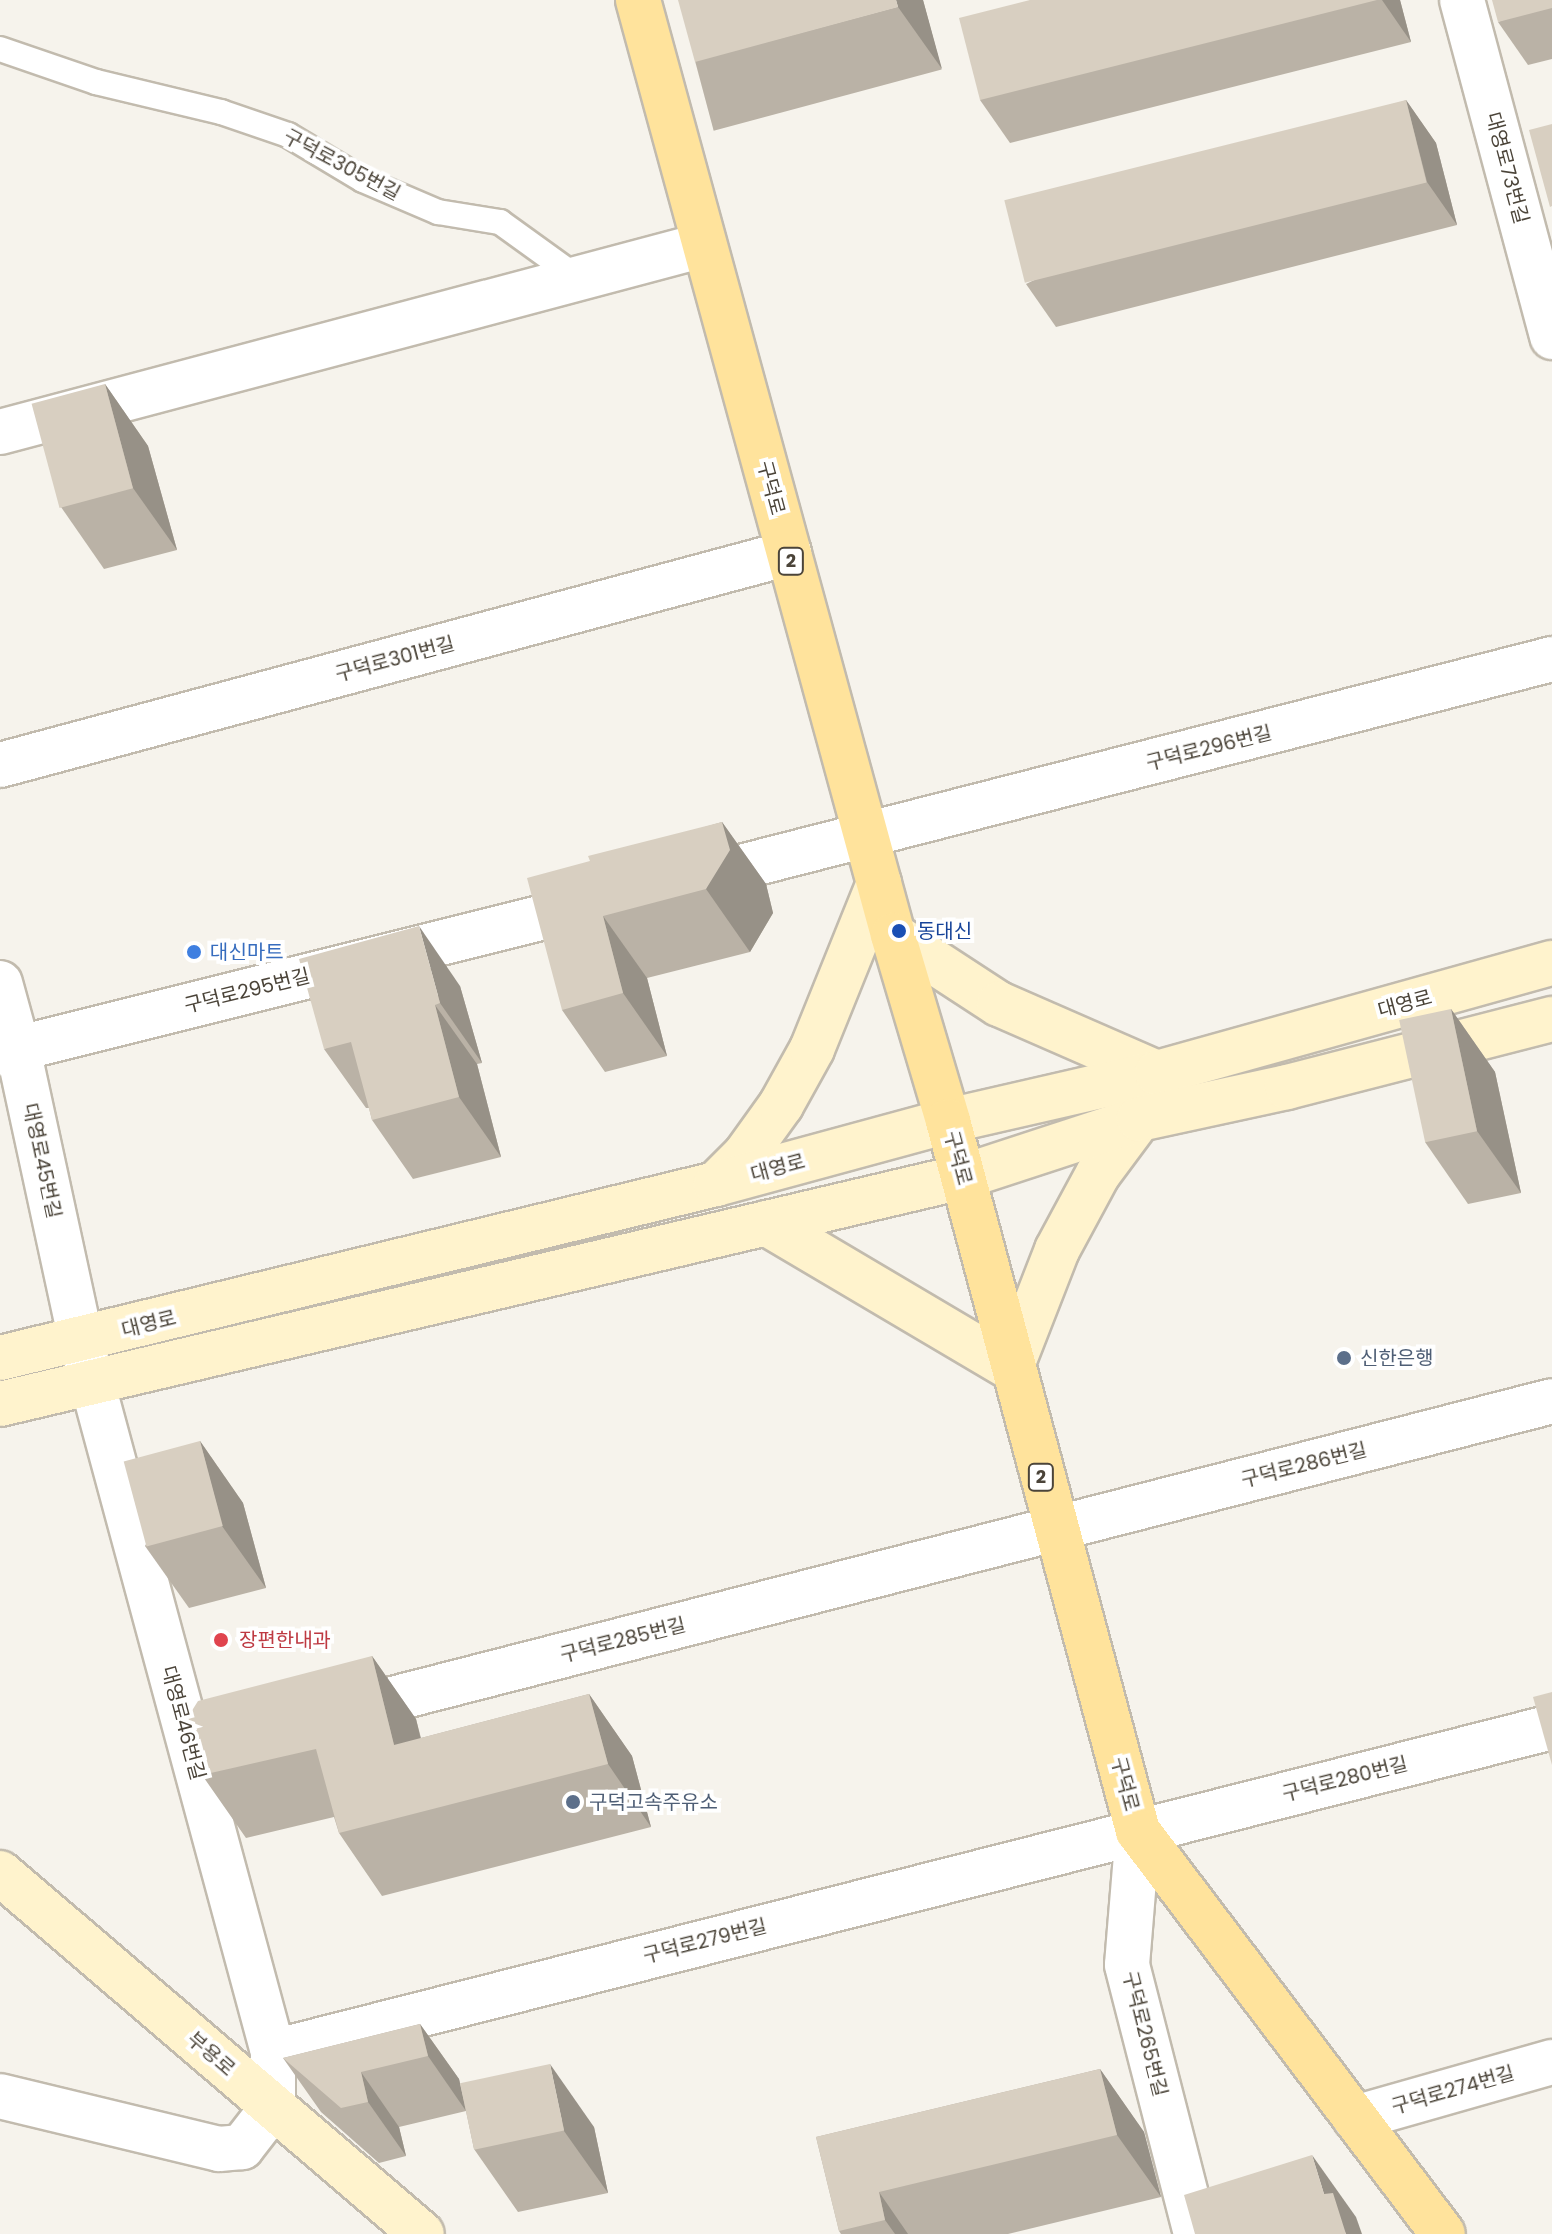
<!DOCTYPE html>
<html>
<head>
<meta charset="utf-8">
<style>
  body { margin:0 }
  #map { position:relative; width:1552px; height:2234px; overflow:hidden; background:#f6f3ec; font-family:Poppins,"Noto Sans KR",sans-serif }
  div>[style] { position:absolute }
  .roads { filter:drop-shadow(2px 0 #c2bbae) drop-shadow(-2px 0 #c2bbae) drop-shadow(0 2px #c2bbae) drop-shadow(0 -2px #c2bbae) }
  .service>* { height:24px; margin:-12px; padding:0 12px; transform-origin:12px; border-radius:12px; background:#fff }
  .minor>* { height:44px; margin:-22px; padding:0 22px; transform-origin:22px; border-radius:22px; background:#fff }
  .secondary>* { height:44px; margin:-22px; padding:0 22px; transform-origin:22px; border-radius:22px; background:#fff3cd }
  .primary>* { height:44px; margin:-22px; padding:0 22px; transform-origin:22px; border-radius:22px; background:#ffe39c }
  .wall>* { inset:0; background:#bab2a6; transform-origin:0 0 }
  .shaded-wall>* { inset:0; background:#979187 }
  .building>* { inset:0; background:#d8cfc1; transform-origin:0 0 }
  .dots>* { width:22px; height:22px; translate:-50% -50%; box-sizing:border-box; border:4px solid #fff; border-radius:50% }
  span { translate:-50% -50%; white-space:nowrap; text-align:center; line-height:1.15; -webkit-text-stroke:8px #fff; paint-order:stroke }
  .shield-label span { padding:2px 6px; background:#fff; border:2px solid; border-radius:6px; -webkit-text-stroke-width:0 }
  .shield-label { font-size:18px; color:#4b4439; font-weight:700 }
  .street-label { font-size:20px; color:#4b4439 }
  .transit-label { font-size:20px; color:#164399 }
  .left { translate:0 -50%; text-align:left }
  .shop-label { font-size:20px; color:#366cbe }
  .service-label { font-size:20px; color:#4e5e75 }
  .health-label { font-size:20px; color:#be3a42 }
</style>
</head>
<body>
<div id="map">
  <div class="roads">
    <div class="service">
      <i style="left:0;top:49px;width:102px;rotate:19deg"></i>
      <i style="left:96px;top:82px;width:129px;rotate:13.5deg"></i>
      <i style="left:221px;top:112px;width:71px;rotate:18.9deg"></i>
      <i style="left:288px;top:135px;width:87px;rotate:31deg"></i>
      <i style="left:363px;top:180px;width:82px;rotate:23.1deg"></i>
      <i style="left:438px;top:212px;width:63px;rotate:9.2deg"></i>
      <i style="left:500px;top:222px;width:97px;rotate:35.8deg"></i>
    </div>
    <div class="minor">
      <i style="left:1462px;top:0;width:349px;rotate:75deg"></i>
      <i style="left:0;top:432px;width:728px;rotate:-14.88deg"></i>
      <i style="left:0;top:765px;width:817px;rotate:-15.04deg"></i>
      <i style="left:694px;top:879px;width:886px;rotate:-14.38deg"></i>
      <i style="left:0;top:983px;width:68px;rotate:74.7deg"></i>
      <i style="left:18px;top:1049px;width:299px;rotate:77.8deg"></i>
      <i style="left:81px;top:1341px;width:736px;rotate:74.89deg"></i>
      <i style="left:273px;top:2052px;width:55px;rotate:90deg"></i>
      <i style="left:273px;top:2107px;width:51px;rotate:127.8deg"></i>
      <i style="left:242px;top:2147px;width:23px;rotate:175deg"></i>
      <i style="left:219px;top:2149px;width:225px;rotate:-166.4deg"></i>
      <i style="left:0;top:1053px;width:614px;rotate:-14.04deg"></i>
      <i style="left:342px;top:1712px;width:1249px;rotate:-14.41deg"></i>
      <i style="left:1138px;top:1831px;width:134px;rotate:94.7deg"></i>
      <i style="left:1127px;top:1965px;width:278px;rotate:75.6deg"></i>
      <i style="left:273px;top:2052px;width:1320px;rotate:-14.26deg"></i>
      <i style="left:1355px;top:2118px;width:205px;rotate:-15.9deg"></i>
    </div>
    <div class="secondary">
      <i style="left:893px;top:935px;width:126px;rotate:33.1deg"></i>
      <i style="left:999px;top:1004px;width:172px;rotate:23.6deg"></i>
      <i style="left:716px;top:1184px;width:41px;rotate:-45deg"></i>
      <i style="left:745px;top:1155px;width:62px;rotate:-54.2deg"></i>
      <i style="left:781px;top:1105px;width:64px;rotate:-61deg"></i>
      <i style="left:812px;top:1049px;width:179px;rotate:-68deg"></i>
      <i style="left:766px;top:1223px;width:285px;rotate:30.6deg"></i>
      <i style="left:1011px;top:1368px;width:127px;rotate:-68.7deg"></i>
      <i style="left:1057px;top:1250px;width:86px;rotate:-61.7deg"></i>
      <i style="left:1098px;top:1174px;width:69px;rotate:-53.3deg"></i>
      <i style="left:0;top:1358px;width:737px;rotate:-13.66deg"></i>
      <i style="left:716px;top:1184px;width:240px;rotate:-15.2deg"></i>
      <i style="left:948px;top:1121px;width:214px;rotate:-12.9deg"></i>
      <i style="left:1157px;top:1073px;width:410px;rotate:-15.6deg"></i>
      <i style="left:0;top:1404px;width:988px;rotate:-13.28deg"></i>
      <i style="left:962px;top:1177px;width:186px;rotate:-18.1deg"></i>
      <i style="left:1139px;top:1119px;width:151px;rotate:-12.2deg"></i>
      <i style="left:1287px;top:1087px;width:274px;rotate:-14.4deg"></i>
      <i style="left:0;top:1873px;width:555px;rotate:40.55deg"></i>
    </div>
    <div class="primary">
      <i style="left:638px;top:0;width:969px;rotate:74.74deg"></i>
      <i style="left:893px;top:935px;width:194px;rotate:73.5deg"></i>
      <i style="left:948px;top:1121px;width:735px;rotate:75.02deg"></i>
      <i style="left:1138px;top:1831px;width:505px;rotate:52.88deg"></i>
    </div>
  </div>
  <div class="wall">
    <i style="left:923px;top:0;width:72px;height:236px;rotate:75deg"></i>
    <i style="clip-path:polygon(1030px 0,1400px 0,1411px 42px,1010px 143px,980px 100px)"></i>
    <i style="clip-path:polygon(1552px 0,1552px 59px,1528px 65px,1498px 22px)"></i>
    <i style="clip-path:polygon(1406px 100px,1436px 143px,1457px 225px,1056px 327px,1026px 284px)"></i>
    <i style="clip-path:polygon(105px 384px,148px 446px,177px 550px,104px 569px,61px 507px)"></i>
    <i style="clip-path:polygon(722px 822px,766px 884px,773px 913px,750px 952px,647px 978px,667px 1056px,605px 1072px,562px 1010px,590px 861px)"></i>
    <i style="clip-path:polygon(460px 986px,482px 1063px,477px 1064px,501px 1157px,413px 1179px,372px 1120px,369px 1108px,366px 1108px,324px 1049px)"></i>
    <i style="clip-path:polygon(1451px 1009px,1495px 1072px,1521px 1193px,1468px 1204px,1425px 1142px)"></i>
    <i style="clip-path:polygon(200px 1441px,243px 1503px,266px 1588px,189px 1608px,145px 1546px)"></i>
    <i style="clip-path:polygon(372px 1656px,416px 1719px,421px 1738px,589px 1694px,632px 1756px,651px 1827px,382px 1896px,339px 1833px,334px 1817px,246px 1838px,202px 1775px)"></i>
    <i style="clip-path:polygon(420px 2024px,459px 2079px,464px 2100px,594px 2127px,608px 2193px,518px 2212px,474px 2149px,466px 2111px,399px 2127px,406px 2156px,379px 2163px,321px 2112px,283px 2058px)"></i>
    <i style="clip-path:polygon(1100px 2069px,1144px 2132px,1161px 2197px,1008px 2234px,841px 2234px,839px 2231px,816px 2137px)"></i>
  </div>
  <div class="shaded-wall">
    <i style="clip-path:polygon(896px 0,923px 0,942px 69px,898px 7px)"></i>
    <i style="clip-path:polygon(1382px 0,1400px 0,1411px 42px)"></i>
    <i style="clip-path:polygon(1406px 100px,1436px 143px,1457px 225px,1427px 182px)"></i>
    <i style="clip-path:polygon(105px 384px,148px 446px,177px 550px,133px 488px)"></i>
    <i style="clip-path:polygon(722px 822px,766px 884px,773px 913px,750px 952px,706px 889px)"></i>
    <i style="clip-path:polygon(603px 916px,647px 978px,667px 1056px,623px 993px)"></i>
    <i style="clip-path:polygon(419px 926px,460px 986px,482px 1063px,440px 1003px)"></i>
    <i style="clip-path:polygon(435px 1005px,477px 1064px,501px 1157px,459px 1097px)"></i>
    <i style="clip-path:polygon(1451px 1009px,1495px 1072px,1521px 1193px,1477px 1131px)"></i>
    <i style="clip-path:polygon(200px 1441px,243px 1503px,266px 1588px,222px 1526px)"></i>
    <i style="clip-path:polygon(372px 1656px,416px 1719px,437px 1807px,394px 1745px)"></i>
    <i style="clip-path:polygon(589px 1694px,632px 1756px,651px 1827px,608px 1764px)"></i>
    <i style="clip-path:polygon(420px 2024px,459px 2079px,466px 2111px,428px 2056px)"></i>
    <i style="clip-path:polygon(550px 2064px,594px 2127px,608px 2193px,564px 2131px)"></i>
    <i style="clip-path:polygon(1100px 2069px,1144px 2132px,1161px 2197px,1117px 2135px)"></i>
    <i style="clip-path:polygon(361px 2072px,399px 2127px,406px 2156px,368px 2102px)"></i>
    <i style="clip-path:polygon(1312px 2155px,1356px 2217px,1362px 2234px,1346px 2234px,1324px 2194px)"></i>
    <i style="clip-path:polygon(879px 2192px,908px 2234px,895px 2234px,885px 2220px)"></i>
  </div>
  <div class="building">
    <i style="clip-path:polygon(678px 0,896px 0,898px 7px,695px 62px)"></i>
    <i style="clip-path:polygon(1030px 0,1377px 0,980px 100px,959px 18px)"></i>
    <i style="clip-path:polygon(1492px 0,1552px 0,1552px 8px,1498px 22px)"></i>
    <i style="left:1406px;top:100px;width:85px;height:414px;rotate:76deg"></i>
    <i style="clip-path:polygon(1552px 124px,1552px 206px,1550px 207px,1529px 130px)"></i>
    <i style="left:105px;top:384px;width:108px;height:76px;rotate:75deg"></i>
    <i style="clip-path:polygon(722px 822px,730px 850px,706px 889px,603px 916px,623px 993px,562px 1010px,527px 878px,590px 861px,588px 856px)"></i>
    <i style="clip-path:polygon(419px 926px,440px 1003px,435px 1005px,459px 1097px,372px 1120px,351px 1042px,324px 1049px,299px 959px)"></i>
    <i style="left:1451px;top:1009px;width:125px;height:53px;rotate:78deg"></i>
    <i style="left:200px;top:1441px;width:88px;height:79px;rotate:75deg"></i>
    <i style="clip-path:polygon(372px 1656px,394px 1745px,589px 1694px,608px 1764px,339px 1833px,316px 1749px,202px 1775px,188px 1717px,198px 1701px)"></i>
    <i style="clip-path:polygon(1552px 1692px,1552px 1765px,1533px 1697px)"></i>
    <i style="clip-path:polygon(420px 2024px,428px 2056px,361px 2072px,368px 2102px,341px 2108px,283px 2058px)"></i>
    <i style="left:550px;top:2064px;width:68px;height:92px;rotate:78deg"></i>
    <i style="clip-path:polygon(1100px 2069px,1117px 2135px,879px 2192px,885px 2220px,839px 2231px,816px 2137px)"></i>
    <i style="clip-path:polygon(1312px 2155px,1324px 2194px,1333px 2193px,1346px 2234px,1195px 2234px,1184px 2195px)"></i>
  </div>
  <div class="dots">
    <i style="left:899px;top:931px;background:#1a4fb4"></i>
    <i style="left:194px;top:952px;background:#3f7fe0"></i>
    <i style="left:1344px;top:1358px;background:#5c6f8a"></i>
    <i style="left:221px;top:1640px;background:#e0444e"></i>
    <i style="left:573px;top:1802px;background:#5c6f8a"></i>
  </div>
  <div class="shield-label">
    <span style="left:791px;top:561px">2</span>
    <span style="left:1041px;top:1477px">2</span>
  </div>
  <div class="street-label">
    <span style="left:342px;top:165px;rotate:28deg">구덕로305번길</span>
    <span style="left:1507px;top:168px;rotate:75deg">대영로73번길</span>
    <span style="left:771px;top:488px;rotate:75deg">구덕로</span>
    <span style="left:395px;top:659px;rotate:-15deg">구덕로301번길</span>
    <span style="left:1209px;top:748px;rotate:-14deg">구덕로296번길</span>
    <span style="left:247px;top:991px;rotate:-14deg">구덕로295번길</span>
    <span style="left:1405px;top:1004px;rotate:-15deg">대영로</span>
    <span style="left:958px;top:1158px;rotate:75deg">구덕로</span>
    <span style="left:42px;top:1161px;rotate:78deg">대영로45번길</span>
    <span style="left:778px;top:1168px;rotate:-15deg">대영로</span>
    <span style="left:149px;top:1324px;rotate:-14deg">대영로</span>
    <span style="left:1304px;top:1465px;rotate:-14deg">구덕로286번길</span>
    <span style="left:623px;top:1640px;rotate:-14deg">구덕로285번길</span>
    <span style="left:183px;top:1723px;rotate:75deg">대영로46번길</span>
    <span style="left:1345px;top:1779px;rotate:-14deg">구덕로280번길</span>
    <span style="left:1125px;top:1784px;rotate:75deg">구덕로</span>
    <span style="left:705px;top:1941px;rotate:-14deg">구덕로279번길</span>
    <span style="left:1145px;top:2034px;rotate:76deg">구덕로265번길</span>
    <span style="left:211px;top:2054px;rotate:41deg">부용로</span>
    <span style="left:1453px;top:2090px;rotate:-16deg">구덕로274번길</span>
  </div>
  <div class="transit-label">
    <span class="left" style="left:917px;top:931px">동대신</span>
  </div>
  <div class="shop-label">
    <span class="left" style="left:210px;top:952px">대신마트</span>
  </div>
  <div class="service-label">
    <span class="left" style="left:1360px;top:1358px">신한은행</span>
    <span class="left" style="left:589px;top:1802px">구덕고속주유소</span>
  </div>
  <div class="health-label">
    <span class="left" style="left:239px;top:1640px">장편한내과</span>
  </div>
</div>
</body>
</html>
